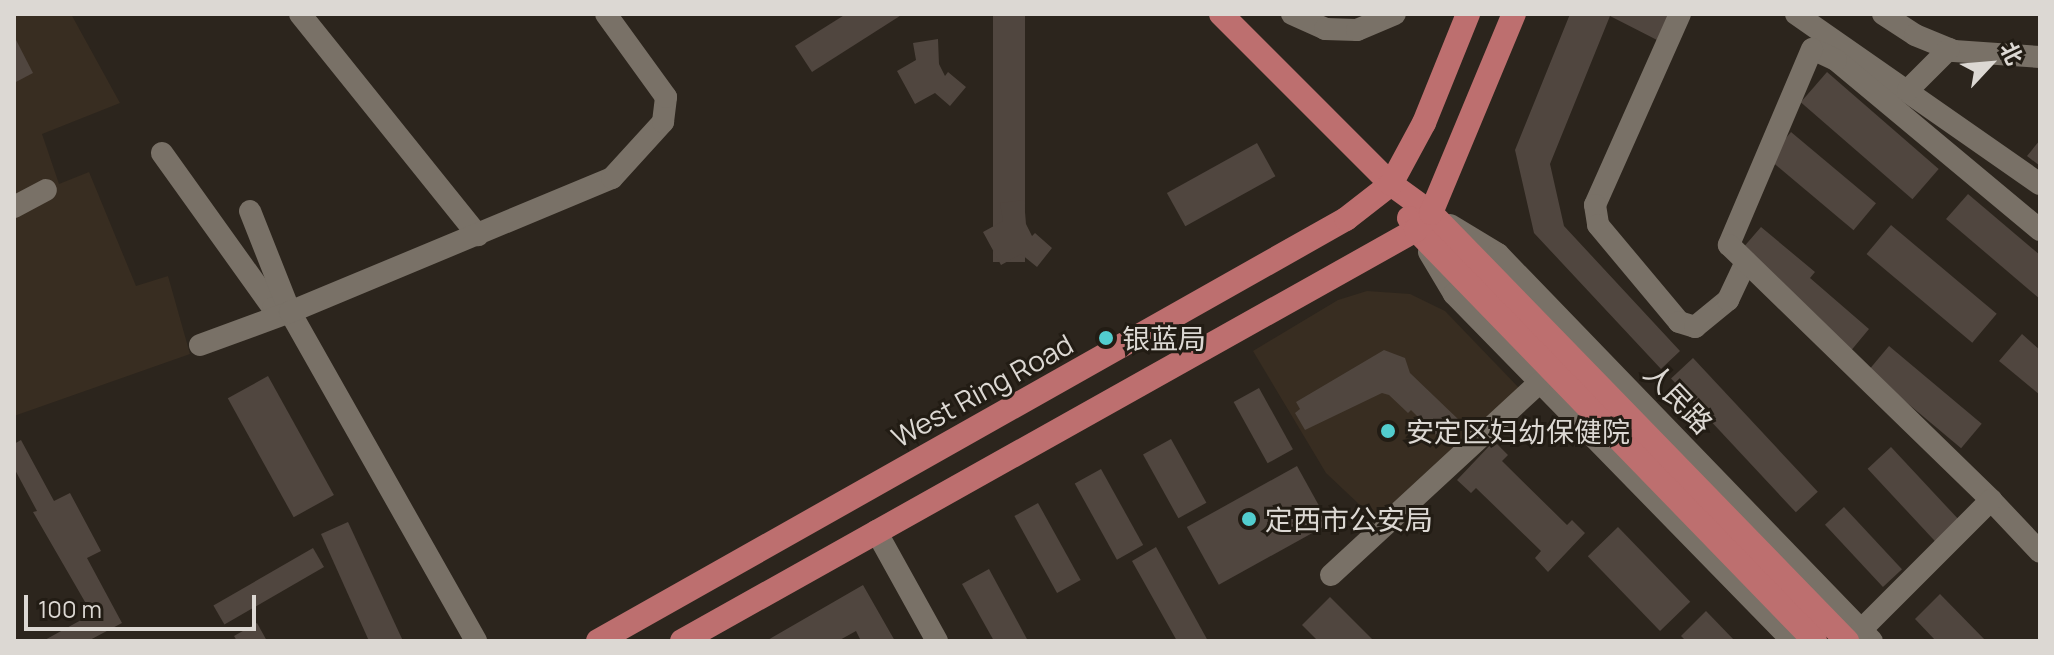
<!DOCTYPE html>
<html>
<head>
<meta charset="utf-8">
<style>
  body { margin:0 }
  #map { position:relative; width:2054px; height:655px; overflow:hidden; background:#2c251d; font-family:Manrope,"Noto Sans SC",sans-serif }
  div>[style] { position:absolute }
  .built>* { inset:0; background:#382d21 }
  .building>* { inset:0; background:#50463f; transform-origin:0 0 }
  .minor>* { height:22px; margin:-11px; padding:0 11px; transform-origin:11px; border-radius:11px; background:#797167 }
  .major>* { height:24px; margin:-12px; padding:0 12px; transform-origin:12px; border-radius:12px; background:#bd6f6f }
  .dots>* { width:22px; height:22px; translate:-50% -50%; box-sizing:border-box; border:4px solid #221c14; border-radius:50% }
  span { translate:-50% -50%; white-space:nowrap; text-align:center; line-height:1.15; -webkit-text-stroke:6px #221c14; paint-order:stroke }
  .poi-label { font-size:28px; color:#dcd8d3 }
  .left { translate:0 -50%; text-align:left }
  .street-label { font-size:28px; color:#dcd8d3 }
  .frame { position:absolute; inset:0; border:16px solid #dcd8d3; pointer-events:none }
  .north { position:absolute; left:1950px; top:24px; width:80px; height:80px; -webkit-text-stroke:6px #221c14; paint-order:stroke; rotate:64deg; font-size:22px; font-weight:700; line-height:32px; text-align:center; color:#dcd8d3 }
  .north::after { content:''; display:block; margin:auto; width:28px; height:36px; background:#dcd8d3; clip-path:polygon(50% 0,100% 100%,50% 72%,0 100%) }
  .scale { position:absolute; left:24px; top:595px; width:232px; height:36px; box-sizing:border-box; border:4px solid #dcd8d3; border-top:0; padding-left:10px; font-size:24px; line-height:28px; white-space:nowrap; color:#dcd8d3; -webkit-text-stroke:6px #221c14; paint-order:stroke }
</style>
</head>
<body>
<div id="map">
  <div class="built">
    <i style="clip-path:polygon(14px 14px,71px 14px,120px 103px,42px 134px,59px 184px,89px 172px,136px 286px,168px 276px,190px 354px,14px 416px)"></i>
    <i style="clip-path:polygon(1367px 291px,1410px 294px,1445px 311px,1520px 389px,1379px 523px,1326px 473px,1253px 351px,1338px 300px)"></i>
  </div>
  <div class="building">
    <i style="clip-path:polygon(846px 14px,903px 14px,812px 72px,795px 46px)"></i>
    <i style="left:993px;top:14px;width:32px;height:248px"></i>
    <i style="clip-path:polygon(1570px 14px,1670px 14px,1657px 40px,1610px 16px,1550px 164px,1564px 226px,1680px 351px,1661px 369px,1534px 233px,1515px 150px)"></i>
    <i style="clip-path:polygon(14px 36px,33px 73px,14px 83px)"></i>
    <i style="clip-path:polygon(938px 39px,939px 64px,945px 76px,948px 72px,966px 87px,950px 106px,935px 93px,915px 104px,897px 71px,916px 60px,913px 43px)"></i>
    <i style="left:1827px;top:72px;width:148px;height:40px;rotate:41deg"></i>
    <i style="left:1791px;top:132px;width:111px;height:35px;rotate:40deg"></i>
    <i style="clip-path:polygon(2040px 140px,2040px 166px,2027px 156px)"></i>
    <i style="left:1257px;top:143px;width:38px;height:103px;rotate:61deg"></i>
    <i style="clip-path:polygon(1968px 194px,2040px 255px,2040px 299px,1946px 219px)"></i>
    <i style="clip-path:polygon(1024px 200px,1026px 224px,1032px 236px,1035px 233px,1052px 248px,1037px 267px,1021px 254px,1001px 265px,983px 232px,1003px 221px,1000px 203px)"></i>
    <i style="left:1891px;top:225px;width:138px;height:38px;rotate:40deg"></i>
    <i style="clip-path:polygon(1761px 227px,1815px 272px,1810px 278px,1869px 329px,1849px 353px,1742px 249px)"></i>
    <i style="clip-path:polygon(2022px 334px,2040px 350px,2040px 395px,1999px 361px)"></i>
    <i style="left:1889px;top:346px;width:121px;height:32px;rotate:40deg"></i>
    <i style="clip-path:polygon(1384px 350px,1405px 358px,1410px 373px,1459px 420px,1441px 440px,1411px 410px,1408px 413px,1389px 395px,1382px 393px,1305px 430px,1295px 413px,1300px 409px,1296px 402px)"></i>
    <i style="left:1693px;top:358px;width:183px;height:30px;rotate:47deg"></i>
    <i style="left:268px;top:376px;width:136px;height:46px;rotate:61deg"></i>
    <i style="left:1259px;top:388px;width:70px;height:29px;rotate:61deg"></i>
    <i style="left:1171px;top:439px;width:73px;height:32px;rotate:61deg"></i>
    <i style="clip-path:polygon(21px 440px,54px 501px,70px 493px,101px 551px,87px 558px,122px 623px,88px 641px,43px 641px,92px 614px,33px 512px,37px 511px,14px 468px,14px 444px)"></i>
    <i style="clip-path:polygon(1494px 441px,1508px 455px,1502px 461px,1567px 525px,1572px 520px,1585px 533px,1548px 572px,1535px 558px,1541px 551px,1476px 488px,1471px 493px,1457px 480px)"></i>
    <i style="left:1891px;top:447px;width:101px;height:32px;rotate:47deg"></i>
    <i style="left:1297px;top:466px;width:66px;height:126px;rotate:61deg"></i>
    <i style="left:1101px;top:469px;width:87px;height:30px;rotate:61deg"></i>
    <i style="left:1038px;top:503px;width:88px;height:27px;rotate:61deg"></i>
    <i style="left:1844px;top:507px;width:85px;height:26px;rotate:47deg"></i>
    <i style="clip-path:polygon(348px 522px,403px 641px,369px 641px,321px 534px)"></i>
    <i style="left:1618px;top:527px;width:104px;height:42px;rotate:46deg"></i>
    <i style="clip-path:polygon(1156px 547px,1208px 641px,1177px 641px,1132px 561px)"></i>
    <i style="left:313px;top:548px;width:22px;height:115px;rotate:60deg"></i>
    <i style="clip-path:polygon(989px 569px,1028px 641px,994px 641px,962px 584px)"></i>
    <i style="clip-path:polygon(863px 585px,895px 641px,861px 641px,856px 631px,838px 641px,766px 641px)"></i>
    <i style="clip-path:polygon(1940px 594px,1986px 641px,1936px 641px,1915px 619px)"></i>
    <i style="clip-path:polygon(1330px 597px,1374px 641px,1318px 641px,1302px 625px)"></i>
    <i style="clip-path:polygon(1706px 611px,1735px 641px,1686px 641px,1681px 636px)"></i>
    <i style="clip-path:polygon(257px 623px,267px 641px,237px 641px,234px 636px)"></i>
  </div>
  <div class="minor">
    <i style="left:300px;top:14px;width:284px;rotate:51.2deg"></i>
    <i style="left:1292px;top:14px;width:36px;rotate:24deg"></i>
    <i style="left:1325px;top:29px;width:32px;rotate:2deg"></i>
    <i style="left:1357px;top:30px;width:41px;rotate:-22.8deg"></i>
    <i style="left:1680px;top:14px;width:209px;rotate:114deg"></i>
    <i style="left:1595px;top:205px;width:20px;rotate:81deg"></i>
    <i style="left:1598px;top:225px;width:126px;rotate:50.1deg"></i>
    <i style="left:1679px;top:322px;width:17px;rotate:17deg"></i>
    <i style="left:1695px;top:327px;width:43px;rotate:-39.3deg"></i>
    <i style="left:1728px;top:300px;width:42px;rotate:-64.7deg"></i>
    <i style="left:1796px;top:14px;width:297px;rotate:34.9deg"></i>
    <i style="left:1883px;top:14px;width:38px;rotate:33deg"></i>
    <i style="left:1915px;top:35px;width:42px;rotate:22.3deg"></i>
    <i style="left:1954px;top:51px;width:86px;rotate:4deg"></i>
    <i style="left:1908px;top:90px;width:58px;rotate:-45deg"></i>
    <i style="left:162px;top:153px;width:191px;rotate:54.4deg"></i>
    <i style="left:273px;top:308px;width:17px;rotate:13deg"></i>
    <i style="left:14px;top:207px;width:36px;rotate:-28deg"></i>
    <i style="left:250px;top:211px;width:109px;rotate:68.4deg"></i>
    <i style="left:290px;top:312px;width:378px;rotate:60.5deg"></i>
    <i style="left:1450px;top:225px;width:56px;rotate:31.1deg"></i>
    <i style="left:1498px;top:254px;width:538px;rotate:45.98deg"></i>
    <i style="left:2040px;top:230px;width:266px;rotate:-140.2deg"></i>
    <i style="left:1836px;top:60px;width:26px;rotate:-155deg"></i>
    <i style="left:1812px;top:49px;width:213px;rotate:113deg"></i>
    <i style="left:1729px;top:245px;width:366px;rotate:44.2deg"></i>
    <i style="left:1991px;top:500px;width:71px;rotate:46.7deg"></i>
    <i style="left:1429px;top:252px;width:49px;rotate:59.2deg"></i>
    <i style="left:1454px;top:294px;width:485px;rotate:45.7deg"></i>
    <i style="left:200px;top:345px;width:96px;rotate:-20.1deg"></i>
    <i style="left:290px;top:312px;width:349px;rotate:-22.6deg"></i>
    <i style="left:612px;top:178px;width:76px;rotate:-47.7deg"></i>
    <i style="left:663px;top:122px;width:25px;rotate:-83deg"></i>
    <i style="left:666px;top:97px;width:102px;rotate:-125.9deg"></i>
    <i style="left:876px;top:531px;width:126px;rotate:61deg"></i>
    <i style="left:1331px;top:575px;width:284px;rotate:-42.7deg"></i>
    <i style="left:1861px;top:630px;width:184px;rotate:-45deg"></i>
  </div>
  <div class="major">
    <i style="left:1221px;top:14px;width:240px;rotate:45deg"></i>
    <i style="left:1391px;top:184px;width:49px;rotate:35.9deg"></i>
    <i style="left:1431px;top:213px;width:597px;rotate:45.81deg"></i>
    <i style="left:1409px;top:218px;width:14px;rotate:60deg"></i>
    <i style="left:1416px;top:230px;width:573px;rotate:45.85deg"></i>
    <i style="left:598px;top:641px;width:859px;rotate:-29.43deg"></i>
    <i style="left:1346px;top:219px;width:57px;rotate:-37.9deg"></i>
    <i style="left:1391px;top:184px;width:69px;rotate:-61.6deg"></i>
    <i style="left:1424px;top:123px;width:118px;rotate:-68deg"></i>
    <i style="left:682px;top:641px;width:841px;rotate:-29.25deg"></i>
    <i style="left:1416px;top:230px;width:23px;rotate:-49deg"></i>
    <i style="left:1431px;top:213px;width:216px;rotate:-67.4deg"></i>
  </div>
  <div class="dots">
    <i style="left:1106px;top:338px;background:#52cdce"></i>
    <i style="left:1388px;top:431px;background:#52cdce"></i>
    <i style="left:1249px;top:519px;background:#52cdce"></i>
  </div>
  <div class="poi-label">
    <span class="left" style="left:1122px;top:338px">银蓝局</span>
    <span class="left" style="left:1406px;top:431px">安定区妇幼保健院</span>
    <span class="left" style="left:1265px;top:519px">定西市公安局</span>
  </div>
  <div class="street-label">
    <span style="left:982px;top:390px;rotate:-29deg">West Ring Road</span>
    <span style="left:1679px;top:398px;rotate:46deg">人民路</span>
  </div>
  <div class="frame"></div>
  <div class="north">北</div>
  <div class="scale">100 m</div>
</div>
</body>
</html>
